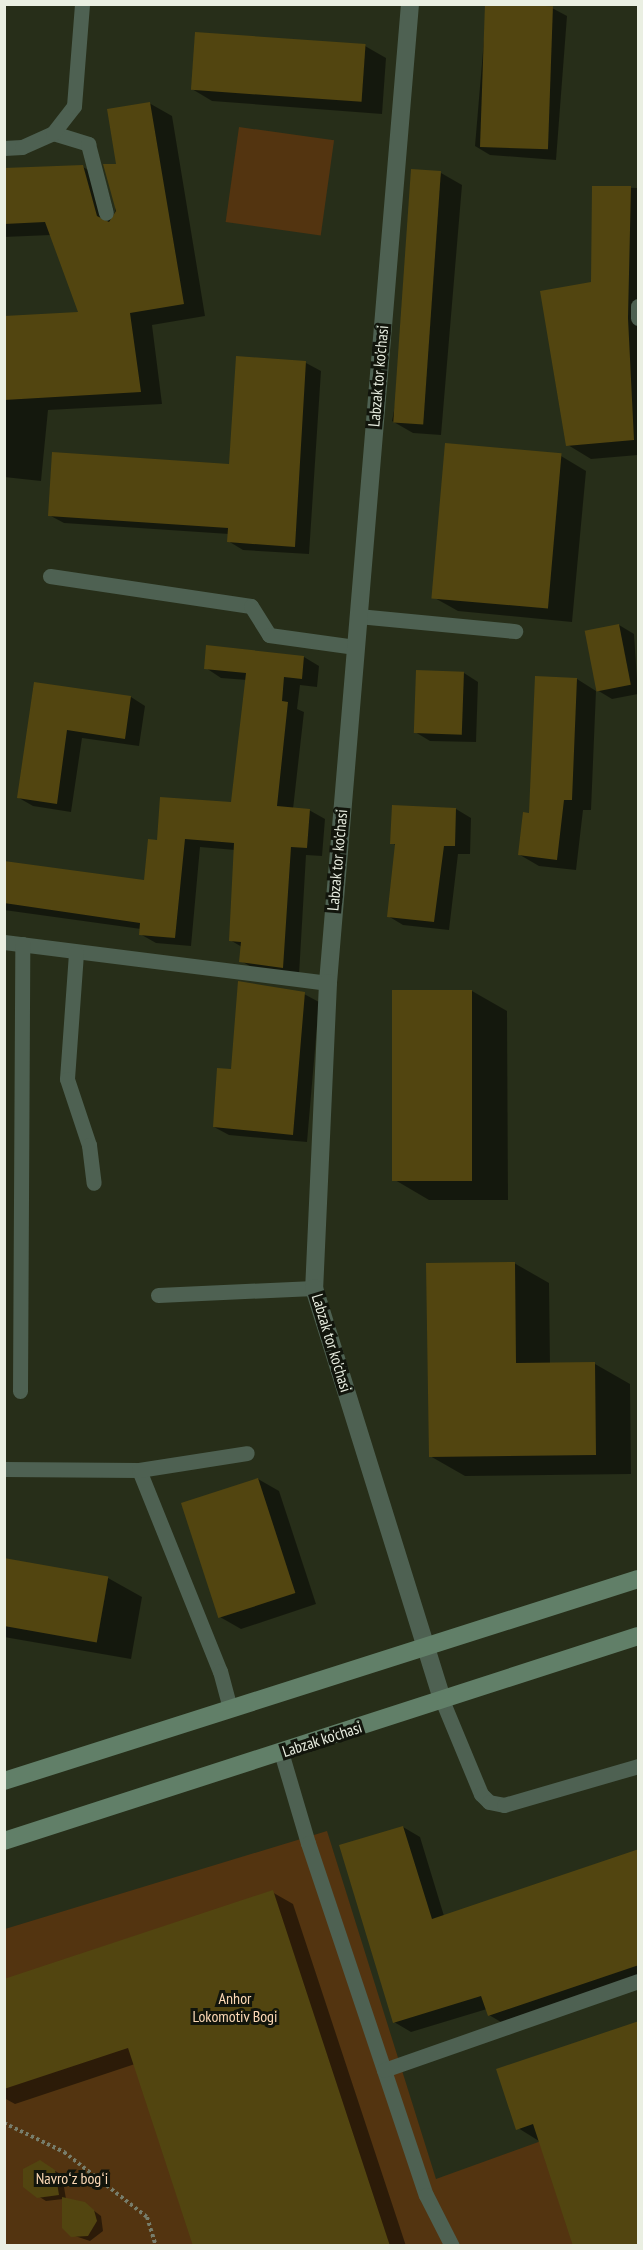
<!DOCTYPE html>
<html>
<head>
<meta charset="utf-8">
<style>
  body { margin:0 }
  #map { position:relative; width:643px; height:2250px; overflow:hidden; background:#272e19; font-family:"PT Sans Narrow",sans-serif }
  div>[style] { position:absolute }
  .green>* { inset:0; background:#533410; transform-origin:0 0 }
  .shadow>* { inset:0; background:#0007 }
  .building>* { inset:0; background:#524510; transform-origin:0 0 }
  .path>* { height:4px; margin-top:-2px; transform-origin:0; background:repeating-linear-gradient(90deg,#777d6b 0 3px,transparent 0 6px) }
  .lane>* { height:15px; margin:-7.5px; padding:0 7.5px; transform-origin:7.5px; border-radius:7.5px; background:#4e6152 }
  .street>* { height:18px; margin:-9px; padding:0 9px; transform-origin:9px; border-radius:9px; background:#4e6152 }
  .secondary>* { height:18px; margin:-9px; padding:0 9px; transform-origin:9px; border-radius:9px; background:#617f68 }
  span { translate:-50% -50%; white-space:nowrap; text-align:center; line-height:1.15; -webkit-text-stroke:6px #12150c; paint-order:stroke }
  .street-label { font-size:16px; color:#eaefe2 }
  .park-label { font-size:16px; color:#fedab7 }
  .frame { position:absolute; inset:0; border:6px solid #eaefe2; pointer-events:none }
</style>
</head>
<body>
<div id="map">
  <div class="green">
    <i style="left:239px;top:127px;width:96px;height:96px;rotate:8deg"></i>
    <i style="clip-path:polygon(327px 1831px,436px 2179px,638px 2106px,638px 2245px,5px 2246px,5px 1929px)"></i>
  </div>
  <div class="shadow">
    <i style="clip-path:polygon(487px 4px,552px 8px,567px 16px,556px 160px,490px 155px,475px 146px)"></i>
    <i style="clip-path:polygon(365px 46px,386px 58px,382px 114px,212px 101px,192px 89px)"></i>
    <i style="clip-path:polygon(149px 103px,172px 116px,205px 316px,152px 325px,162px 404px,48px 410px,41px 481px,4px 477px,4px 318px,80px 313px,51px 235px,4px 237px,4px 170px,83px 167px,105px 180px,115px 215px,118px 165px)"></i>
    <i style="clip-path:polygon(441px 173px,462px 185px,441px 435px,413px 433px,392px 421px)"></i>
    <i style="clip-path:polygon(593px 187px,638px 188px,638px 455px,591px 459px,568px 445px,592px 283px)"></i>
    <i style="clip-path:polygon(238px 358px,306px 363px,321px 371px,309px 554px,243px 550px,228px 541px,229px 534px,64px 523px,49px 515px,230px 465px)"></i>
    <i style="clip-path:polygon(561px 456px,586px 471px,572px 622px,458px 611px,433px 597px)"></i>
    <i style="clip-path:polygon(619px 625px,634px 634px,638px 694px,612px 699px,597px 690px)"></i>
    <i style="clip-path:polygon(304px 657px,319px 666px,317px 687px,300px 685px,297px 709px,304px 712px,293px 809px,309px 810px,325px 819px,322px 856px,306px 855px,299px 975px,257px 970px,241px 961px,242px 947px,230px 940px,235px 850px,200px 847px,191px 946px,156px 943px,140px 934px,141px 929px,4px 910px,4px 862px,145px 882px,158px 841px,232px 804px,247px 680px,221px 678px,206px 668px)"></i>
    <i style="clip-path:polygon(464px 673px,478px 682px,476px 742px,430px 741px,415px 732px)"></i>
    <i style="clip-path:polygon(577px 679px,596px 691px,591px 810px,583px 810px,576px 870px,539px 866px,520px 855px)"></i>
    <i style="clip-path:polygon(35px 684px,131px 697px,145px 706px,139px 746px,82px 738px,71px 812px,33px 806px,19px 798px)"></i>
    <i style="clip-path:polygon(456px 809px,471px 818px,470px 854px,458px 854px,449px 930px,403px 925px,388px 916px,397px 846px,392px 843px)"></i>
    <i style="clip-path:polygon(472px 991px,507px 1011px,508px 1200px,429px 1200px,395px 1180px)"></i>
    <i style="clip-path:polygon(304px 994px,319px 1002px,307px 1142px,229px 1135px,214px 1127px,232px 1071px)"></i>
    <i style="clip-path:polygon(514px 1263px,549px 1283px,550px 1364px,595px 1364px,630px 1384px,631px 1474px,465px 1476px,430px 1456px)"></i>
    <i style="clip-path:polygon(258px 1479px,279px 1491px,316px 1604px,241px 1629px,220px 1617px)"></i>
    <i style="clip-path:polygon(4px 1560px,108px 1578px,142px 1597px,131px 1659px,4px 1637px)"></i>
    <i style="clip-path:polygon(403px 1827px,420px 1837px,444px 1916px,638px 1851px,638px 1980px,506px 2025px,489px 2015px,487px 2009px,411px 2032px,394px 2022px)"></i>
    <i style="clip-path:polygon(272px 1892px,293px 1904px,406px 2246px,195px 2246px,135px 2064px,15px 2104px,4px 2098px,4px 1981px)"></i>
    <i style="clip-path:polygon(638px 2023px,539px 2141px,518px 2128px)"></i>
    <i style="clip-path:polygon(40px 2162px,62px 2175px,66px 2199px,85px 2204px,101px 2216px,103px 2231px,90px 2241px,72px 2235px,63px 2199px,46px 2201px,38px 2196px)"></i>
  </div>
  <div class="building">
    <i style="left:485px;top:4px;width:68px;height:143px;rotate:2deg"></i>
    <i style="left:195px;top:32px;width:171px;height:58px;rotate:4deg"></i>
    <i style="clip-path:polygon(150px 102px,184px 304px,130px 313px,141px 392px,4px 400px,4px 316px,78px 312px,45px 222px,4px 224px,4px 168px,83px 165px,97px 216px,109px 222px,116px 211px,103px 164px,116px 164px,107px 109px)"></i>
    <i style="left:411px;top:169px;width:30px;height:254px;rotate:4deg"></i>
    <i style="clip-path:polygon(592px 186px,631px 186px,628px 318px,634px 440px,566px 446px,540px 291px,591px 282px)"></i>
    <i style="clip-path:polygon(236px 356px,306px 361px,295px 547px,227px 542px,228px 528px,48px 516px,52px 452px,229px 464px)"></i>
    <i style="left:445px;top:443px;width:117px;height:156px;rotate:5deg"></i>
    <i style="left:619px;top:624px;width:62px;height:35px;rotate:79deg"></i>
    <i style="clip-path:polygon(206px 645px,304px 656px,302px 679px,284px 677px,282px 701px,288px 702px,277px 806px,310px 809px,307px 848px,291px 847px,283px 968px,239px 962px,241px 942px,229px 941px,234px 843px,185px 839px,175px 938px,139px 935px,140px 923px,4px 903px,4px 861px,144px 880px,148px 839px,157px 840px,160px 797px,231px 802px,246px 673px,204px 669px)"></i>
    <i style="left:416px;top:670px;width:48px;height:63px;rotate:2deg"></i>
    <i style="clip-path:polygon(535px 676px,577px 678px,572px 800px,564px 800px,557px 860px,518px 855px,523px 812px,529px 813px)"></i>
    <i style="clip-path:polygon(34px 682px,131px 696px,125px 739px,67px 730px,57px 804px,17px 798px)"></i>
    <i style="clip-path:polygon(392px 805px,456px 808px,455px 846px,444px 846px,434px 922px,387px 917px,395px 844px,390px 844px)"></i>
    <i style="clip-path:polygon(238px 981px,305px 992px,293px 1135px,213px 1127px,217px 1068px,231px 1069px)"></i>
    <i style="left:392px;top:990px;width:80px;height:191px"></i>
    <i style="clip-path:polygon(515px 1262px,516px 1363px,595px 1362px,596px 1455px,429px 1457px,426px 1263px)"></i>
    <i style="left:258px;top:1478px;width:121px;height:81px;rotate:72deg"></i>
    <i style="left:4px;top:1558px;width:106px;height:67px;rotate:10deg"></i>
    <i style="clip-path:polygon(403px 1826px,432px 1919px,639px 1849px,639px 1965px,488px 2016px,481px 1996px,393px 2023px,339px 1845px)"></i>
    <i style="clip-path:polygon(273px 1890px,390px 2246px,193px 2246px,128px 2048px,4px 2089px,4px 1979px)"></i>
    <i style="clip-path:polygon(639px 2021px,639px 2246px,573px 2246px,533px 2124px,516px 2130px,496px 2069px)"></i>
    <i style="clip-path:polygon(40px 2160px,55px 2170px,59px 2195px,37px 2198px,23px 2187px,23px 2169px)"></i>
    <i style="clip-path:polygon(62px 2197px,85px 2202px,94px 2210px,97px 2221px,88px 2236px,71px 2237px,62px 2228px)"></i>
  </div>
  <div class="path">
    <i style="left:4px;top:2123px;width:67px;rotate:25.8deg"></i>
    <i style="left:64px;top:2152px;width:105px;rotate:38.1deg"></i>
    <i style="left:147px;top:2217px;width:30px;rotate:73deg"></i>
  </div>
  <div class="lane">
    <i style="left:53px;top:133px;width:37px;rotate:17deg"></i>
    <i style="left:88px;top:144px;width:71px;rotate:75.4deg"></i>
    <i style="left:4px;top:148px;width:18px;rotate:-3deg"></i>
    <i style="left:22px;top:147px;width:34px;rotate:-24deg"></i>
    <i style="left:53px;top:133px;width:34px;rotate:-52deg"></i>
    <i style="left:74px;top:106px;width:102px;rotate:-85.5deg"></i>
    <i style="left:638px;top:306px;width:12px;rotate:90deg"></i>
    <i style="left:50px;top:576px;width:203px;rotate:8.5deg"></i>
    <i style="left:251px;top:606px;width:34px;rotate:58deg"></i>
    <i style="left:269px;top:635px;width:87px;rotate:7.9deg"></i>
    <i style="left:358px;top:616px;width:158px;rotate:5.5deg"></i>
    <i style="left:4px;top:942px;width:327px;rotate:7.2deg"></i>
    <i style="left:76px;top:953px;width:126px;rotate:94.1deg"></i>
    <i style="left:67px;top:1079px;width:70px;rotate:71.6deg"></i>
    <i style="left:89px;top:1145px;width:38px;rotate:83deg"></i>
    <i style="left:158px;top:1295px;width:156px;rotate:-2.6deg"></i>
    <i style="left:20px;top:1391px;width:447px;rotate:-89.7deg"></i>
    <i style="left:4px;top:1469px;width:135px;rotate:0.4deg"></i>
    <i style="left:139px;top:1470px;width:217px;rotate:68.1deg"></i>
    <i style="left:220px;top:1671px;width:39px;rotate:75deg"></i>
    <i style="left:139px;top:1470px;width:109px;rotate:-8.9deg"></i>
    <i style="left:442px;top:1700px;width:102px;rotate:67.5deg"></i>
    <i style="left:481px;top:1794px;width:11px;rotate:45deg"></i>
    <i style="left:489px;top:1802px;width:15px;rotate:11deg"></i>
    <i style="left:504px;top:1805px;width:140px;rotate:-16.2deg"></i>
    <i style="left:281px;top:1752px;width:95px;rotate:73.5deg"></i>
    <i style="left:308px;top:1843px;width:371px;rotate:71.5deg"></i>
    <i style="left:426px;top:2195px;width:57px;rotate:63deg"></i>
    <i style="left:384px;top:2070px;width:269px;rotate:-19.3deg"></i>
  </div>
  <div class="street">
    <i style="left:410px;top:4px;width:982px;rotate:94.79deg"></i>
    <i style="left:328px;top:983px;width:305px;rotate:92.6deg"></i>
    <i style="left:314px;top:1288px;width:431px;rotate:72.7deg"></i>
  </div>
  <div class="secondary">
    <i style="left:4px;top:1781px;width:665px;rotate:-17.67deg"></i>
    <i style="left:4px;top:1841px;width:666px;rotate:-17.92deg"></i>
  </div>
  <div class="street-label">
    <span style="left:378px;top:376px;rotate:-85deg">Labzak tor ko'chasi</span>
    <span style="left:337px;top:860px;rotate:-85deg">Labzak tor ko'chasi</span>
    <span style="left:332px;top:1343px;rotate:73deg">Labzak tor ko'chasi</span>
    <span style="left:322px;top:1739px;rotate:-18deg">Labzak ko'chasi</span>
  </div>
  <div class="park-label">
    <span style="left:235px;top:2007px">Anhor<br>Lokomotiv Bogi</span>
    <span style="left:72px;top:2178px">Navroʻz bogʻi</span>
  </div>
  <div class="frame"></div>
</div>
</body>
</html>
